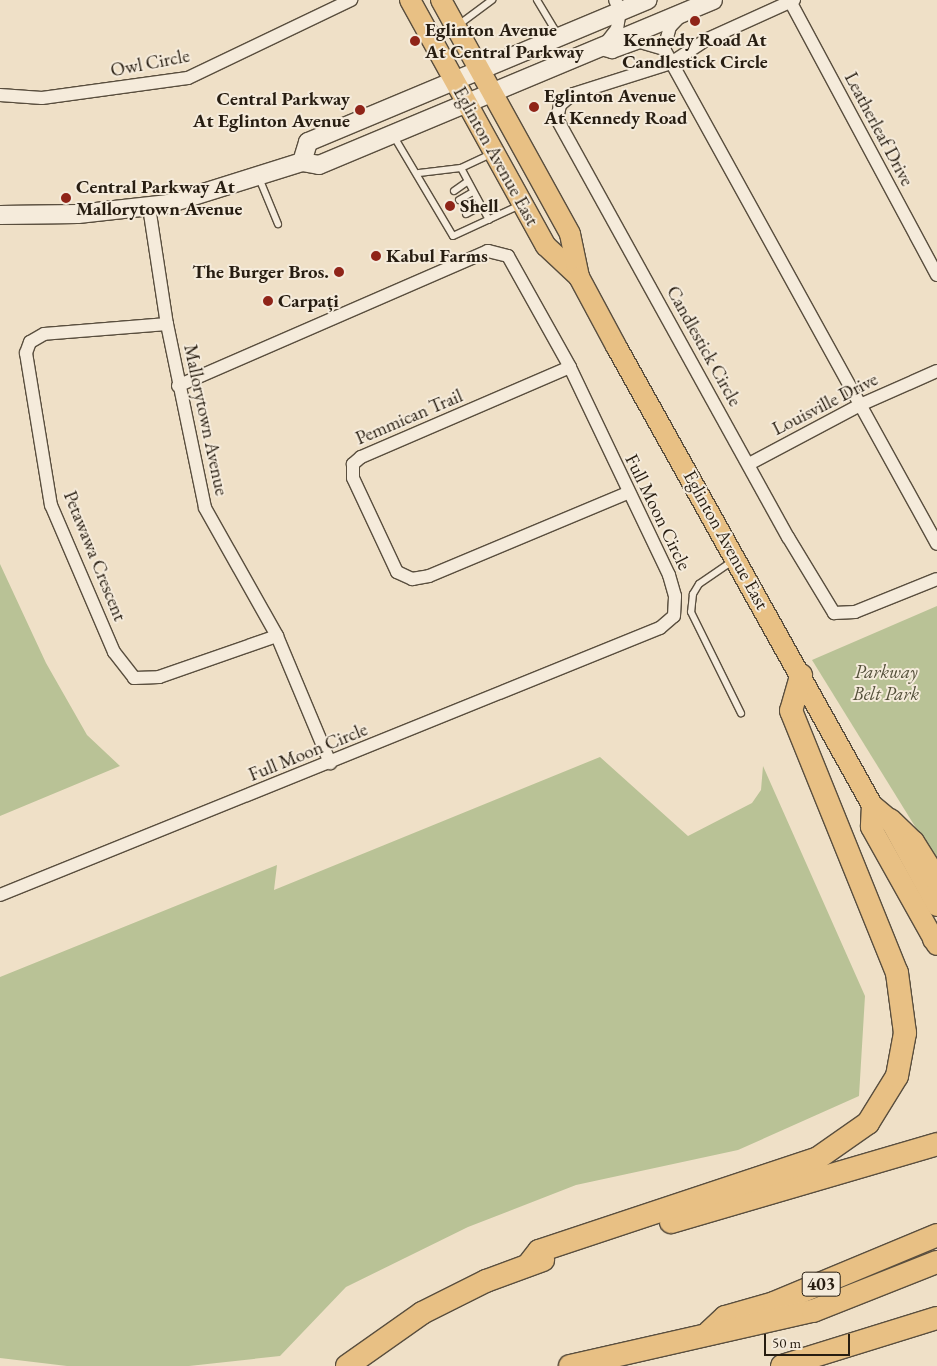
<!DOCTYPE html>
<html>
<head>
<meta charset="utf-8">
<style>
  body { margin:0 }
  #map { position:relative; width:937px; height:1366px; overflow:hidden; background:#efe0c7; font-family:"EB Garamond",serif }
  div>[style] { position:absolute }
  .green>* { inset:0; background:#b9c296 }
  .roads { filter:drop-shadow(1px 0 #594e3e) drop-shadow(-1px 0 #594e3e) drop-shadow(0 1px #594e3e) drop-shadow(0 -1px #594e3e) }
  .lane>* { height:6px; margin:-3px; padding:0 3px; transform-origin:3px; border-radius:3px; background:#f5ebdb }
  .street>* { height:12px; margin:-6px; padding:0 6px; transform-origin:6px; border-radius:6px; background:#f5ebdb }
  .secondary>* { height:18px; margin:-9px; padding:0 9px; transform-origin:9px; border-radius:9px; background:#f5ebdb }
  .primary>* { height:20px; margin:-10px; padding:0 10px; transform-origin:10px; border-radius:10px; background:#e8c084 }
  .highway>* { height:22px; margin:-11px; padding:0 11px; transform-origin:11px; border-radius:11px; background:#e8c084 }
  .dots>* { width:14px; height:14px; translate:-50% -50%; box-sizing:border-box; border:2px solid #f5ebdb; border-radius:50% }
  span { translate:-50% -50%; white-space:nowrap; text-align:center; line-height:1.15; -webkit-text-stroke:4px #f5ebdb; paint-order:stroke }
  .shield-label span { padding:1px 4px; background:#f5ebdb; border:1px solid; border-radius:4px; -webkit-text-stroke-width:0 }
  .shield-label { font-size:18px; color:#271d11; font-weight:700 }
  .poi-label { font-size:19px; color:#271d11; font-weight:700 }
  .left { translate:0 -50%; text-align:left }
  .right { translate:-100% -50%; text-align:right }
  .street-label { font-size:19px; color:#271d11 }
  .park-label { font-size:19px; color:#534f39; font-style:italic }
  .scale { position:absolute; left:764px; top:1334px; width:86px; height:22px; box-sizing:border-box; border:2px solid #271d11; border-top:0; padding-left:6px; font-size:15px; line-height:18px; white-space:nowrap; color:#271d11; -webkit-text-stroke:4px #f5ebdb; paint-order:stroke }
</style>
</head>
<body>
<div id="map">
  <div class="green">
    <i style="clip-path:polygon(0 564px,46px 663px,87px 735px,120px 766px,0 816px)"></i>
    <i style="clip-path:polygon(937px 606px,937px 862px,812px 660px)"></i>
    <i style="clip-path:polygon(600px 757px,688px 836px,752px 803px,761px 790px,763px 766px,865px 996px,859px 1096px,738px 1150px,576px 1185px,468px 1227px,346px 1287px,280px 1356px,189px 1366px,67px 1366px,0 1358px,0 977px,277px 865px,274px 890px)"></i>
  </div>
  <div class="roads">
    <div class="lane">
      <i style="left:537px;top:0;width:41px;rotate:59deg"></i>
      <i style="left:457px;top:26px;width:44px;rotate:-36.6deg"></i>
      <i style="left:393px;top:135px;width:117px;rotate:59.3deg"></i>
      <i style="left:453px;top:236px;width:74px;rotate:-24.8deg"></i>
      <i style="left:461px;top:168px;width:59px;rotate:61.7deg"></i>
      <i style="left:419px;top:173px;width:42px;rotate:-6.8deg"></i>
      <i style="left:461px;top:168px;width:33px;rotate:-25deg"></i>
      <i style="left:259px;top:178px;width:50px;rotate:67.6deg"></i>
      <i style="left:454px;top:191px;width:16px;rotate:-35deg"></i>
      <i style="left:459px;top:200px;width:16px;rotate:-30deg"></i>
      <i style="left:466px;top:214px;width:17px;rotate:-28deg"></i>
      <i style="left:734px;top:560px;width:42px;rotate:145.6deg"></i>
      <i style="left:699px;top:584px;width:12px;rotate:121deg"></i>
      <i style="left:693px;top:594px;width:18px;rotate:96deg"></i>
      <i style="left:691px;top:612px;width:113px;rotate:63.7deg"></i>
    </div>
    <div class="street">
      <i style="left:794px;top:0;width:97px;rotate:155.6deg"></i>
      <i style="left:706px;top:40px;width:42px;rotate:146.7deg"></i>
      <i style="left:671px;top:63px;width:103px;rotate:162.4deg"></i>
      <i style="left:573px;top:94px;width:17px;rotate:140deg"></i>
      <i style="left:560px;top:105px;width:14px;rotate:102deg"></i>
      <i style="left:557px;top:119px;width:478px;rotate:61.1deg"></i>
      <i style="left:788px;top:537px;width:89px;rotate:58.8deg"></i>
      <i style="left:834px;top:613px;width:21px;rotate:-3deg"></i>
      <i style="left:855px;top:612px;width:88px;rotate:-21.9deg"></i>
      <i style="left:790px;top:1px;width:311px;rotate:61.8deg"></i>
      <i style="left:606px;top:43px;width:18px;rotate:-52deg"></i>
      <i style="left:617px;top:29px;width:18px;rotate:-81deg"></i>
      <i style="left:620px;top:11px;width:12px;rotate:-114deg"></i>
      <i style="left:598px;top:48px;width:15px;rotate:16deg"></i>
      <i style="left:612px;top:52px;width:30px;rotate:-20deg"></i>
      <i style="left:640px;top:42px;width:25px;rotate:16deg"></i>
      <i style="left:664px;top:49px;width:565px;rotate:61.12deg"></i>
      <i style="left:664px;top:49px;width:23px;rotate:-75deg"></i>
      <i style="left:670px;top:27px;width:16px;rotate:-47deg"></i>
      <i style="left:0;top:95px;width:42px;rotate:4.1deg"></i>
      <i style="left:42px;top:98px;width:147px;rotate:-7.8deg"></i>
      <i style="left:188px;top:78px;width:181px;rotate:-25.6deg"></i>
      <i style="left:149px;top:207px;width:118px;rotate:81.3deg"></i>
      <i style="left:167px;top:324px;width:188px;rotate:78.3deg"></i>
      <i style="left:205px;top:508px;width:147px;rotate:60.6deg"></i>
      <i style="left:277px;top:636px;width:138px;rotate:67.3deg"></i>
      <i style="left:167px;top:324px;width:123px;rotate:175.4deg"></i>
      <i style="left:44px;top:334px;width:16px;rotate:150deg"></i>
      <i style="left:30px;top:342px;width:12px;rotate:110deg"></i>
      <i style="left:26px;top:353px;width:154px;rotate:80.7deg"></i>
      <i style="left:51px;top:505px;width:160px;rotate:66.8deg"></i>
      <i style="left:114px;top:652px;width:33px;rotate:52deg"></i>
      <i style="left:134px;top:678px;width:25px;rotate:-2deg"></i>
      <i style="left:159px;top:677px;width:125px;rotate:-19.2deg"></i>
      <i style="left:570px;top:367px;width:228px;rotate:156.7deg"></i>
      <i style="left:361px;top:457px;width:11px;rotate:139deg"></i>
      <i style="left:353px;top:464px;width:14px;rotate:90deg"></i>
      <i style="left:353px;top:478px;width:104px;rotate:64.9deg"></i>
      <i style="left:397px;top:572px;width:17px;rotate:25deg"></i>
      <i style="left:412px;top:579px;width:17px;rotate:-10deg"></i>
      <i style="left:429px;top:576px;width:215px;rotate:-22.7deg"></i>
      <i style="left:749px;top:464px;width:126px;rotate:-28deg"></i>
      <i style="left:860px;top:405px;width:84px;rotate:-23.8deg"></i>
      <i style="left:0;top:895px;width:712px;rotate:-22.03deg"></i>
      <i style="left:660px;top:628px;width:18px;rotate:-41deg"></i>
      <i style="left:674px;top:616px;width:20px;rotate:-87deg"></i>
      <i style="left:675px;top:596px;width:22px;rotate:-106deg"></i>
      <i style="left:669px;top:575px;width:230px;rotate:-115.5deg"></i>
      <i style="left:570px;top:367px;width:127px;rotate:-119.2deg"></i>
      <i style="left:508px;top:256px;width:21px;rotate:-166deg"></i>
      <i style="left:488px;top:251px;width:338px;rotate:156.5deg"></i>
    </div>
    <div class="secondary">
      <i style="left:302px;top:162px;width:21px;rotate:-73deg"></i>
      <i style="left:308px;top:142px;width:368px;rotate:-22.7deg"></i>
      <i style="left:0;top:215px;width:78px;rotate:-0.7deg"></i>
      <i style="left:78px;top:214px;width:91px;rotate:-6.3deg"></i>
      <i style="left:168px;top:204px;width:140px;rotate:-17.4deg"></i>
      <i style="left:302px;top:162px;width:17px;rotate:10deg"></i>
      <i style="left:319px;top:165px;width:427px;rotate:-22.7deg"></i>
    </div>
    <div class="primary">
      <i style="left:410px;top:0;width:281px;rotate:61.1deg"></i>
      <i style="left:546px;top:246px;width:45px;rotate:43.2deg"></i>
      <i style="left:441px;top:0;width:267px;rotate:61.1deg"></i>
      <i style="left:570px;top:234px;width:44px;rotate:78.2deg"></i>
      <i style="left:579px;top:277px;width:78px;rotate:61.8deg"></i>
      <i style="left:616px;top:346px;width:526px;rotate:60.85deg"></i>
      <i style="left:872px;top:805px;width:23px;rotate:40deg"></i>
      <i style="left:890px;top:820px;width:98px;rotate:61.3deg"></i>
      <i style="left:872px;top:805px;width:22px;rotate:93deg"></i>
      <i style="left:871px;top:827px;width:135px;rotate:60.8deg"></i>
    </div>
    <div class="highway">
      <i style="left:890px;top:820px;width:32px;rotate:44deg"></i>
      <i style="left:913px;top:842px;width:45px;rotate:57.7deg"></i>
      <i style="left:934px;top:939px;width:3px;rotate:-18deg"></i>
      <i style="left:671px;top:1222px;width:277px;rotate:-16.3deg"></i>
      <i style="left:528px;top:1265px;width:18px;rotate:-52deg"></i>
      <i style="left:539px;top:1251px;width:294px;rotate:-18.4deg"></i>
      <i style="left:818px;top:1158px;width:61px;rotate:-35deg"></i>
      <i style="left:868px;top:1123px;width:55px;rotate:-58.3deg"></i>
      <i style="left:897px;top:1076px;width:44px;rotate:-79.5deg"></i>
      <i style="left:905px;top:1033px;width:61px;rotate:-97.6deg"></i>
      <i style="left:897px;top:973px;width:283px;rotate:-112deg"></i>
      <i style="left:791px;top:711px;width:37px;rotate:-74deg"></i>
      <i style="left:709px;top:1332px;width:22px;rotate:-43deg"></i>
      <i style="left:725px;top:1317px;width:51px;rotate:-15.9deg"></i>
      <i style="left:774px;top:1303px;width:177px;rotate:-22.6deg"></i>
      <i style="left:347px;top:1366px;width:92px;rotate:-35.2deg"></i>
      <i style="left:422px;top:1313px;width:72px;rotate:-26.6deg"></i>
      <i style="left:486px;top:1281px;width:61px;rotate:-20.2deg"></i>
      <i style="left:570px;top:1366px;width:249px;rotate:-12.8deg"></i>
      <i style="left:813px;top:1311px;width:133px;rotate:-21.6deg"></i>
      <i style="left:782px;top:1366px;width:162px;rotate:-17.2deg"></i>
    </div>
  </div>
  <div class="dots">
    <i style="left:695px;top:21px;background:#8f2418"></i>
    <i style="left:415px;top:41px;background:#8f2418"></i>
    <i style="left:534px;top:107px;background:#8f2418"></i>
    <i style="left:360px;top:110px;background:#8f2418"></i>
    <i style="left:66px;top:198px;background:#8f2418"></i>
    <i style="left:450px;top:206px;background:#8f2418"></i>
    <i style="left:376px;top:256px;background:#8f2418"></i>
    <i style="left:339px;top:272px;background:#8f2418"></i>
    <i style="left:268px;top:301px;background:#8f2418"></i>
  </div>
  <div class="shield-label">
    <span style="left:821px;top:1284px">403</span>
  </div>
  <div class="poi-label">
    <span class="left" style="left:425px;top:41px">Eglinton Avenue<br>At Central Parkway</span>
    <span style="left:695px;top:51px">Kennedy Road At<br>Candlestick Circle</span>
    <span class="left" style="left:544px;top:107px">Eglinton Avenue<br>At Kennedy Road</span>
    <span class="right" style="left:350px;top:110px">Central Parkway<br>At Eglinton Avenue</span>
    <span class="left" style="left:76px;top:198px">Central Parkway At<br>Mallorytown Avenue</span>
    <span class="left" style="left:460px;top:206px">Shell</span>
    <span class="left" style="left:386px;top:256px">Kabul Farms</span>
    <span class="right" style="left:329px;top:272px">The Burger Bros.</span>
    <span class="left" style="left:278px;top:301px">Carpați</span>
  </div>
  <div class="street-label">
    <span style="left:150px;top:63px;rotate:-11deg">Owl Circle</span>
    <span style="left:879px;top:129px;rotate:62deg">Leatherleaf Drive</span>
    <span style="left:496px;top:156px;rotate:61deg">Eglinton Avenue East</span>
    <span style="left:704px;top:346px;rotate:61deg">Candlestick Circle</span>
    <span style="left:825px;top:404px;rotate:-27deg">Louisville Drive</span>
    <span style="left:409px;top:417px;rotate:-23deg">Pemmican Trail</span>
    <span style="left:206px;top:420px;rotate:78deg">Mallorytown Avenue</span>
    <span style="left:658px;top:512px;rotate:64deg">Full Moon Circle</span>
    <span style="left:726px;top:540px;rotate:61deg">Eglinton Avenue East</span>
    <span style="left:95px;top:556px;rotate:68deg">Petawawa Crescent</span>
    <span style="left:308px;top:752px;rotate:-22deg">Full Moon Circle</span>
  </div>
  <div class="park-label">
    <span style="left:886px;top:683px">Parkway<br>Belt Park</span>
  </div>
  <div class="scale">50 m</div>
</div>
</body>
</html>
